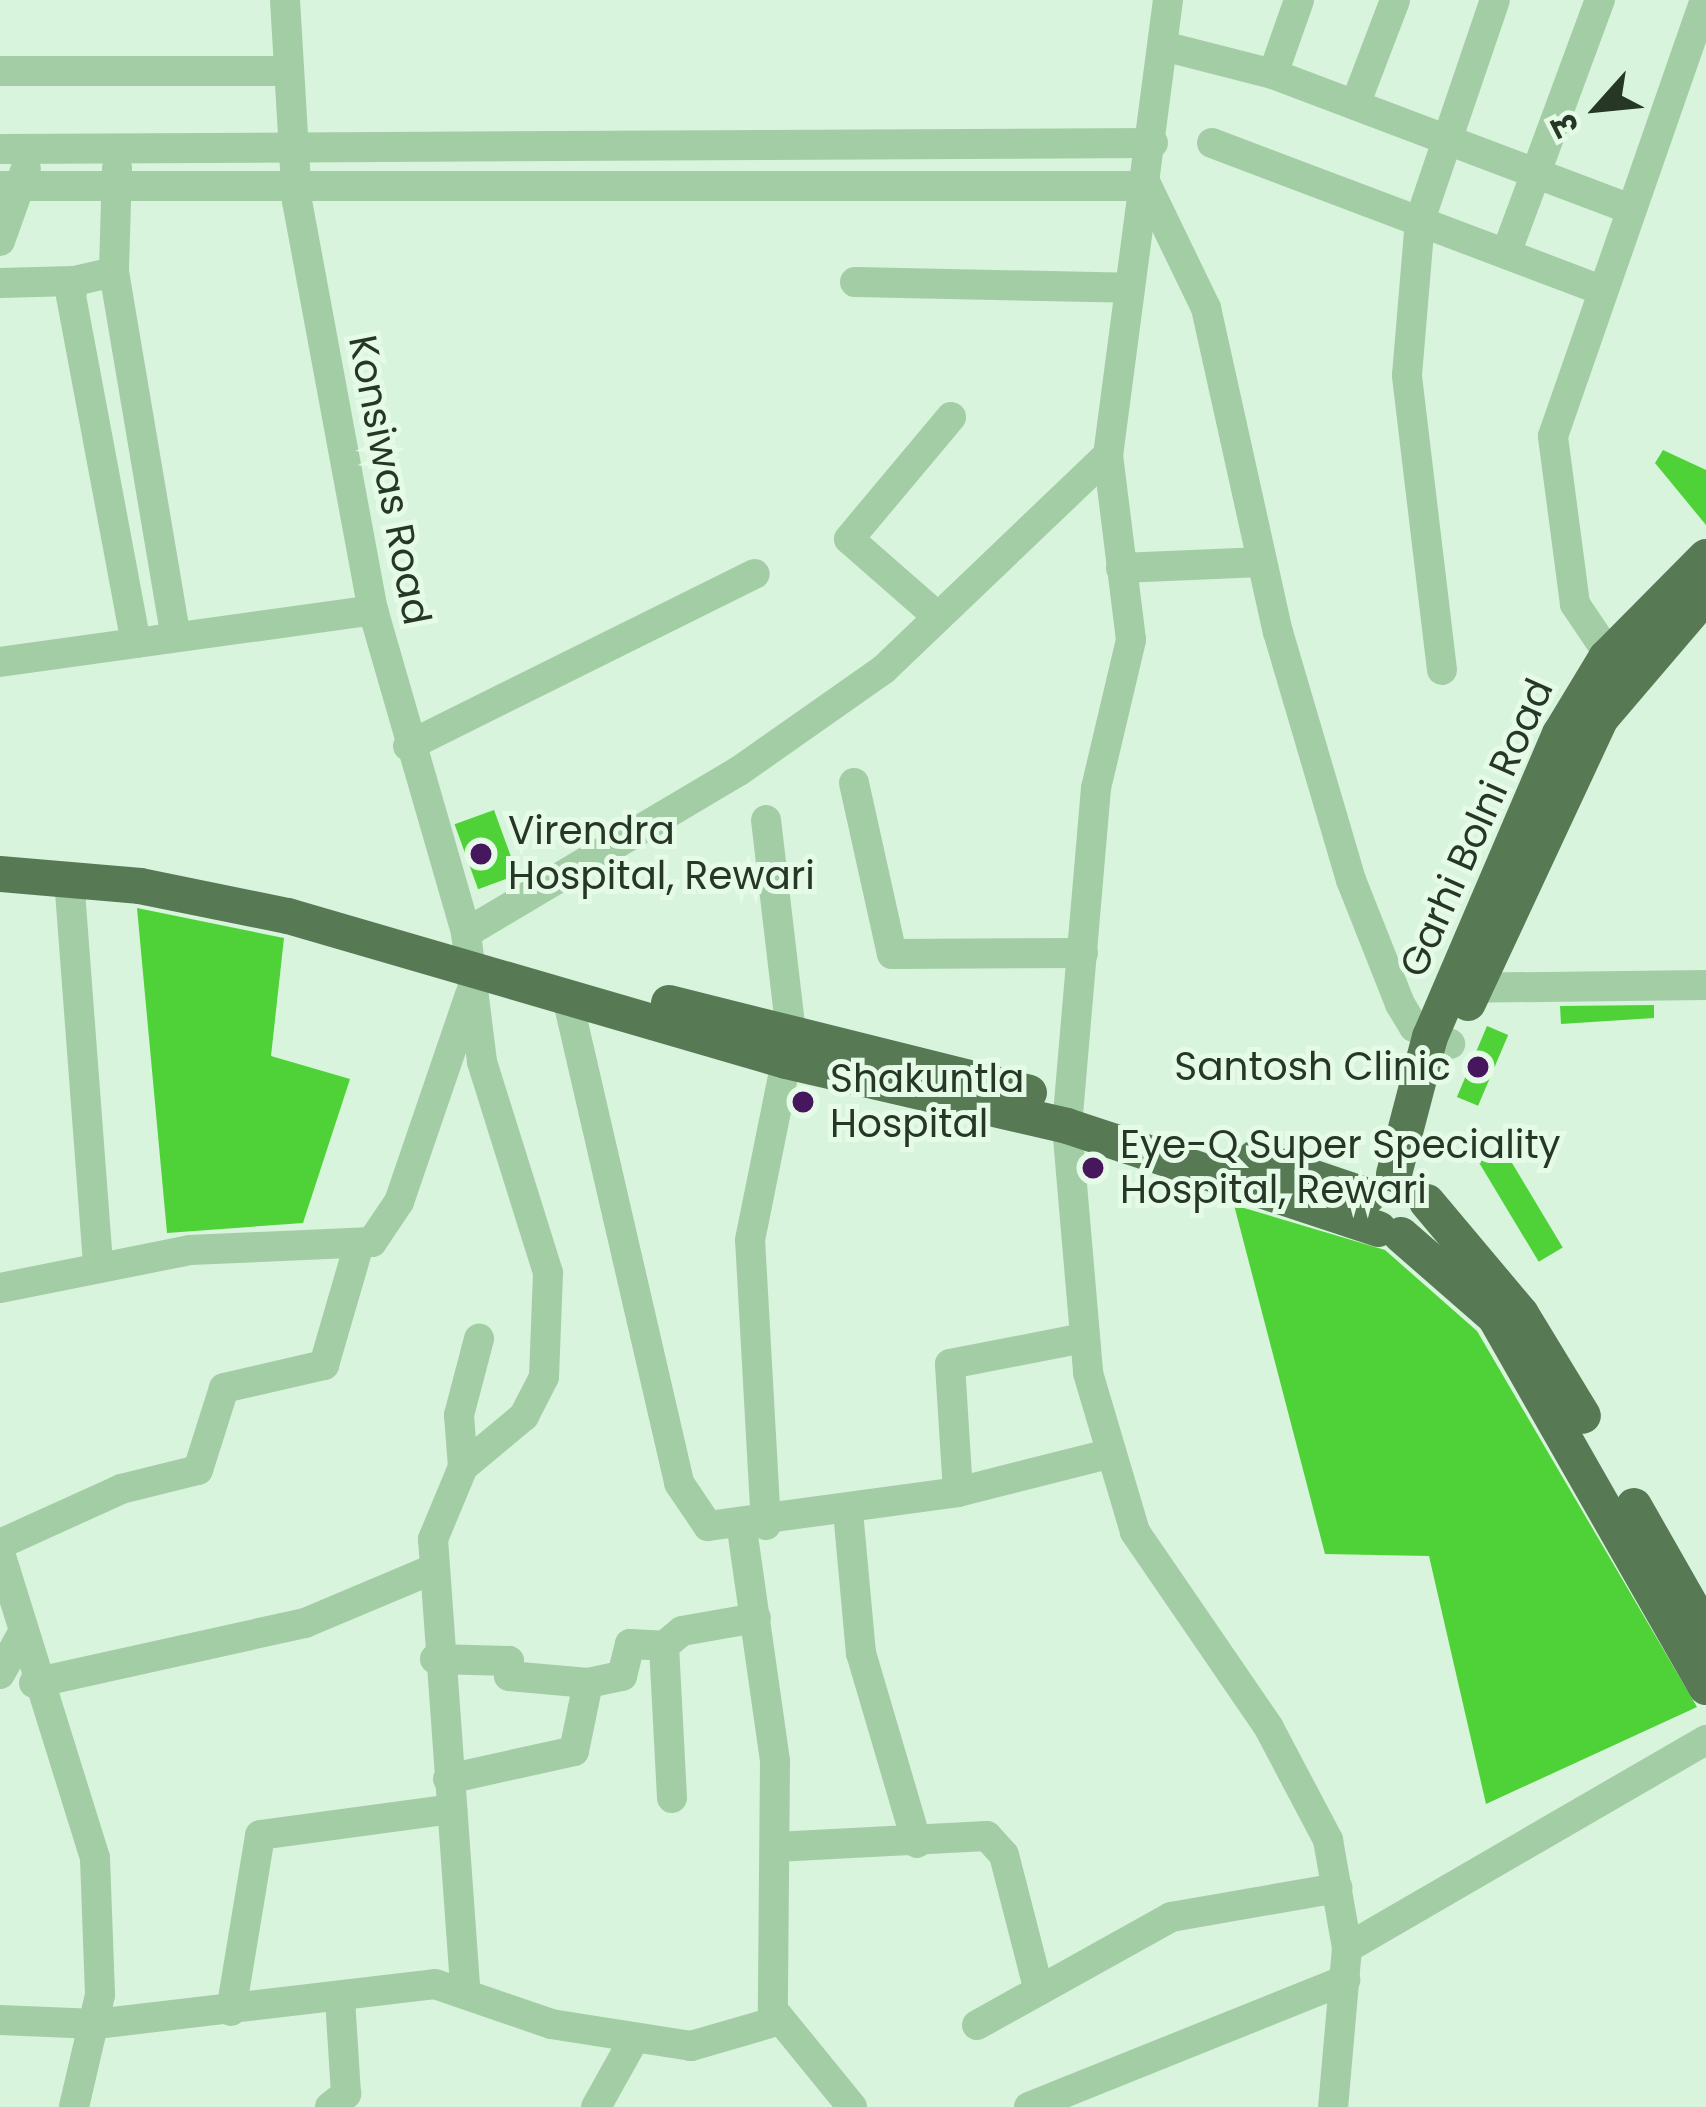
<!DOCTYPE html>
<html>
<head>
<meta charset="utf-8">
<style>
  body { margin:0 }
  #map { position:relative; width:1706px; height:2107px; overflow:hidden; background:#d8f4dc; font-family:Poppins,"Noto Sans Devanagari",sans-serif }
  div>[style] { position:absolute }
  .building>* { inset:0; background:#4fd238; transform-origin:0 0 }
  .minor>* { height:30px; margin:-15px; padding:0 15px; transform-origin:15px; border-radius:15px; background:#a3cda5 }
  .major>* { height:36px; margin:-18px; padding:0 18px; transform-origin:18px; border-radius:18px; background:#577a55 }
  .dots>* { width:33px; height:33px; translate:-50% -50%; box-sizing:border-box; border:6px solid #e5fbe8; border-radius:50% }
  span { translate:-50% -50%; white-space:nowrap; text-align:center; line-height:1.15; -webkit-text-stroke:10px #e5fbe8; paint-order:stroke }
  .street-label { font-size:39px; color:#273726 }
  .poi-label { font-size:39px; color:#273726 }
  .left { translate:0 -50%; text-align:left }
  .right { translate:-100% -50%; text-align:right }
  .north { position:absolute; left:1538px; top:48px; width:120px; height:120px; -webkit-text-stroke:9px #e5fbe8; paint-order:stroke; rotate:243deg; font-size:33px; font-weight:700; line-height:48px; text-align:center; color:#273726 }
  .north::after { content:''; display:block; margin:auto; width:42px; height:54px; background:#273726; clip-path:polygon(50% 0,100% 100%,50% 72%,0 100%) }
</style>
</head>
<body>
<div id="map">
  <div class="building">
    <i style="clip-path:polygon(1663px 450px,1706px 470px,1706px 525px,1655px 463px)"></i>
    <i style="left:494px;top:810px;width:69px;height:42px;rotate:70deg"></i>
    <i style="clip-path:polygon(137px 908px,284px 938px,271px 1056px,350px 1079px,303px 1223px,167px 1233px)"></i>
    <i style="clip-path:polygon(1654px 1005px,1654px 1018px,1561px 1024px,1560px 1006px)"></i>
    <i style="left:1487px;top:1026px;width:23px;height:77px;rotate:23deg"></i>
    <i style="left:1503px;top:1148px;width:116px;height:28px;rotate:59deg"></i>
    <i style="clip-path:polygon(1234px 1205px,1385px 1250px,1477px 1331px,1697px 1707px,1486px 1804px,1429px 1556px,1325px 1554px)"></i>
  </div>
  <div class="minor">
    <i style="left:285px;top:0;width:201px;rotate:86.6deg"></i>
    <i style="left:297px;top:201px;width:416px;rotate:79.5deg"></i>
    <i style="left:373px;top:610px;width:336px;rotate:73.9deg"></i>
    <i style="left:466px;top:933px;width:130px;rotate:82.9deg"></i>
    <i style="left:482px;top:1062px;width:221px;rotate:72.6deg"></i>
    <i style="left:548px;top:1273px;width:104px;rotate:92.2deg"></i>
    <i style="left:544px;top:1377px;width:44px;rotate:117.1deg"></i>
    <i style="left:524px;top:1416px;width:80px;rotate:140.1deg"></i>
    <i style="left:463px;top:1467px;width:78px;rotate:112.6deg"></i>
    <i style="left:433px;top:1539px;width:450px;rotate:85.9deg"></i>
    <i style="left:1168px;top:0;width:459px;rotate:97.5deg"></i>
    <i style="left:1108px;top:455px;width:186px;rotate:82.9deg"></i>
    <i style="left:1131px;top:640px;width:152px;rotate:103.3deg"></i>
    <i style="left:1096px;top:788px;width:339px;rotate:94.9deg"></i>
    <i style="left:1067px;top:1126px;width:248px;rotate:85.1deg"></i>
    <i style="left:1088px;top:1373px;width:166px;rotate:73.5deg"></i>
    <i style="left:1135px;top:1532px;width:237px;rotate:55.6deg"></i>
    <i style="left:1269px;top:1728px;width:127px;rotate:62.2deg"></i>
    <i style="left:1328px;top:1840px;width:110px;rotate:80deg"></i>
    <i style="left:1347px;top:1948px;width:160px;rotate:95deg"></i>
    <i style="left:1167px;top:47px;width:109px;rotate:14.3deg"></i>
    <i style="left:1273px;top:74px;width:376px;rotate:20.7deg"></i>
    <i style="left:0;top:71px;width:287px"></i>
    <i style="left:1273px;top:74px;width:78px;rotate:-70.6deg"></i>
    <i style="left:1355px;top:105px;width:112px;rotate:-69.1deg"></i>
    <i style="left:1212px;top:143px;width:413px;rotate:20.7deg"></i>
    <i style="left:0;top:149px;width:1153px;rotate:-0.3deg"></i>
    <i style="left:117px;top:168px;width:104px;rotate:91.7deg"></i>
    <i style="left:114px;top:272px;width:370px;rotate:80.4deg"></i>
    <i style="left:0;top:186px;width:1147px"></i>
    <i style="left:1147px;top:186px;width:136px;rotate:64.2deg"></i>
    <i style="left:1206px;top:308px;width:332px;rotate:77.5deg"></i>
    <i style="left:1278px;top:632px;width:259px;rotate:73.6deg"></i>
    <i style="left:1351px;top:880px;width:133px;rotate:68.4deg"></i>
    <i style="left:1400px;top:1004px;width:27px;rotate:59deg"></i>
    <i style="left:1414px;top:1027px;width:40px;rotate:25deg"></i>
    <i style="left:0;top:241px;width:77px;rotate:-70.4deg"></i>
    <i style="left:1507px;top:251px;width:268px;rotate:-69.7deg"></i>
    <i style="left:114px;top:272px;width:41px;rotate:167.3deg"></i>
    <i style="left:74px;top:281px;width:15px;rotate:101deg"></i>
    <i style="left:71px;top:296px;width:353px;rotate:79.4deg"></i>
    <i style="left:855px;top:282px;width:275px;rotate:1.2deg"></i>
    <i style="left:0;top:283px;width:74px;rotate:-1.5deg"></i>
    <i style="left:1121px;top:568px;width:141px;rotate:-2.4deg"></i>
    <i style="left:938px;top:617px;width:118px;rotate:-138.8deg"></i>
    <i style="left:849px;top:539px;width:159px;rotate:-50.1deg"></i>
    <i style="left:0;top:662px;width:377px;rotate:-7.9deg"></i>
    <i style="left:1442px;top:670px;width:297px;rotate:-96.8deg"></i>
    <i style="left:1407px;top:375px;width:156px;rotate:-85.2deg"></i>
    <i style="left:1420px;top:220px;width:232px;rotate:-71.2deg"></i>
    <i style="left:1620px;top:671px;width:81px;rotate:-123.9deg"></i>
    <i style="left:1575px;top:604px;width:169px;rotate:-97.5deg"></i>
    <i style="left:1553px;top:436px;width:462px;rotate:-70.8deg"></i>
    <i style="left:408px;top:746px;width:387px;rotate:-26.4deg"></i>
    <i style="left:854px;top:783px;width:175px;rotate:77.5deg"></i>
    <i style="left:892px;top:954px;width:191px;rotate:-0.3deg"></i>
    <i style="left:766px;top:820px;width:214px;rotate:83.3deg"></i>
    <i style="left:69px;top:878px;width:390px;rotate:85.7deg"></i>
    <i style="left:466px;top:933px;width:317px;rotate:-30.7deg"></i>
    <i style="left:739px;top:771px;width:177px;rotate:-35.1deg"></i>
    <i style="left:884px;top:669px;width:310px;rotate:-43.7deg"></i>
    <i style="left:1454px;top:988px;width:252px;rotate:-0.7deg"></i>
    <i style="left:567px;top:997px;width:499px;rotate:77deg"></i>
    <i style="left:679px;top:1483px;width:52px;rotate:56deg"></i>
    <i style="left:708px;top:1526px;width:252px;rotate:-7.7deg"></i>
    <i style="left:958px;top:1492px;width:155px;rotate:-14.2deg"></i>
    <i style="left:0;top:1288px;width:194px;rotate:-11.3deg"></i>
    <i style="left:190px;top:1250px;width:182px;rotate:-2.5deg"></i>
    <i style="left:372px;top:1242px;width:48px;rotate:-56deg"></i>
    <i style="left:399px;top:1202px;width:219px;rotate:-71.1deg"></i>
    <i style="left:463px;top:1467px;width:52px;rotate:-94.4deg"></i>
    <i style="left:459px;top:1415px;width:79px;rotate:-75.3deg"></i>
    <i style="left:958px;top:1492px;width:128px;rotate:-93.6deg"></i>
    <i style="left:950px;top:1364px;width:136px;rotate:-11deg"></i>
    <i style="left:848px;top:1511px;width:143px;rotate:84.8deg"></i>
    <i style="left:861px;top:1653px;width:198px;rotate:73.6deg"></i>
    <i style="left:766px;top:1525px;width:285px;rotate:-93.2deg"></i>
    <i style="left:750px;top:1240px;width:183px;rotate:-78.6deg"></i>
    <i style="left:742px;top:1529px;width:234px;rotate:81.9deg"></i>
    <i style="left:775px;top:1761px;width:249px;rotate:90.5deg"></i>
    <i style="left:773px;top:2010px;width:125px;rotate:50.8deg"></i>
    <i style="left:0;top:1544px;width:133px;rotate:-24.4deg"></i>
    <i style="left:121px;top:1489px;width:79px;rotate:-13.9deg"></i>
    <i style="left:198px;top:1470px;width:86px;rotate:-72.4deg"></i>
    <i style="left:224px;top:1388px;width:103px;rotate:-13deg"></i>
    <i style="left:324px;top:1365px;width:122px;rotate:-73.8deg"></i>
    <i style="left:0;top:1553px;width:319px;rotate:72.7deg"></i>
    <i style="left:95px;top:1858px;width:137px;rotate:87.9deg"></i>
    <i style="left:100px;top:1995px;width:115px;rotate:103.1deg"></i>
    <i style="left:435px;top:1659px;width:74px;rotate:1.5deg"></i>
    <i style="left:509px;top:1661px;width:15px;rotate:90deg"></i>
    <i style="left:509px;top:1676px;width:79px;rotate:5.1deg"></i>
    <i style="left:0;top:1674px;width:43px;rotate:-61.1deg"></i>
    <i style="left:34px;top:1683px;width:278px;rotate:-12.5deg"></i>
    <i style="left:305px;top:1623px;width:137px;rotate:-22.8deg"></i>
    <i style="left:448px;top:1779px;width:129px;rotate:-12.5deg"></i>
    <i style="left:574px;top:1751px;width:69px;rotate:-78.4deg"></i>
    <i style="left:588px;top:1683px;width:35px;rotate:-12deg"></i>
    <i style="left:622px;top:1676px;width:33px;rotate:-76deg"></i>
    <i style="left:630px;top:1644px;width:34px;rotate:3deg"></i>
    <i style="left:672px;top:1798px;width:152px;rotate:-93deg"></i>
    <i style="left:664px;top:1646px;width:23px;rotate:-40deg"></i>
    <i style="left:682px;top:1631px;width:75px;rotate:-10deg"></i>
    <i style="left:775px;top:1847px;width:212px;rotate:-3deg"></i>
    <i style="left:987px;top:1836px;width:25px;rotate:48deg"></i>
    <i style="left:1004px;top:1855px;width:140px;rotate:75.6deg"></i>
    <i style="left:1347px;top:1948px;width:415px;rotate:-30.1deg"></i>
    <i style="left:231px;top:2011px;width:178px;rotate:-80.6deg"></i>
    <i style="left:260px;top:1835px;width:194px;rotate:-7.7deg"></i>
    <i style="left:0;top:2020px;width:96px;rotate:2.4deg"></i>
    <i style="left:96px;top:2024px;width:341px;rotate:-6.7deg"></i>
    <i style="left:435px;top:1984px;width:123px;rotate:19deg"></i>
    <i style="left:551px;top:2024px;width:142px;rotate:8.9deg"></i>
    <i style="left:691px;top:2046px;width:90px;rotate:-16.2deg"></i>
    <i style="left:977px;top:2025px;width:222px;rotate:-29.1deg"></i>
    <i style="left:1171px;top:1917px;width:169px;rotate:-9.9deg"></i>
    <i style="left:330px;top:2107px;width:21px;rotate:-39deg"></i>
    <i style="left:346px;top:2094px;width:96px;rotate:-93.6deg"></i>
    <i style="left:596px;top:2107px;width:78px;rotate:-60.8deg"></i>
    <i style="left:1029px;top:2107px;width:341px;rotate:-21.9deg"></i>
  </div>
  <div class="major">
    <i style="left:0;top:874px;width:141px;rotate:4.9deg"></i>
    <i style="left:140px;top:886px;width:151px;rotate:11.5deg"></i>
    <i style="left:288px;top:916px;width:519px;rotate:16.23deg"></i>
    <i style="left:786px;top:1061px;width:288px;rotate:13deg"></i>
    <i style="left:1067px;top:1126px;width:328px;rotate:18.3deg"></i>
    <i style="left:669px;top:1003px;width:371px;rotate:14deg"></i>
    <i style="left:1468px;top:1003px;width:315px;rotate:-65deg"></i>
    <i style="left:1601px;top:718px;width:162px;rotate:-49.5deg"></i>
    <i style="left:1255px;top:1158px;width:119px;rotate:18.6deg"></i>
    <i style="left:1394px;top:1174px;width:142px;rotate:-75.3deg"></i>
    <i style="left:1430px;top:1037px;width:330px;rotate:-66.8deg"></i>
    <i style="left:1560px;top:734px;width:89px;rotate:-58.8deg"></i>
    <i style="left:1606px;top:658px;width:142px;rotate:-45.3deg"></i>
    <i style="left:1427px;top:1202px;width:146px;rotate:50deg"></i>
    <i style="left:1521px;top:1314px;width:119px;rotate:58.7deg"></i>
    <i style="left:1401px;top:1235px;width:125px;rotate:41.1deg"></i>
    <i style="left:1495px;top:1317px;width:426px;rotate:60.3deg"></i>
    <i style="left:1634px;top:1506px;width:145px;rotate:60.3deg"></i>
  </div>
  <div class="dots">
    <i style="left:481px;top:854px;background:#46175c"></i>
    <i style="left:1478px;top:1067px;background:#46175c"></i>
    <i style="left:803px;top:1102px;background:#46175c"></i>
    <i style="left:1093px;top:1168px;background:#46175c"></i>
  </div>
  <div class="street-label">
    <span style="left:389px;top:480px;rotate:79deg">Konsiwas Road</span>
    <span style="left:1477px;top:828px;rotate:-66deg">Garhi Bolni Road</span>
  </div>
  <div class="poi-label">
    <span class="left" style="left:508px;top:854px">Virendra<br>Hospital, Rewari</span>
    <span class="right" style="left:1451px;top:1067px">Santosh Clinic</span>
    <span class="left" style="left:830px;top:1102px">Shakuntla<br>Hospital</span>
    <span class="left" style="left:1120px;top:1168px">Eye-Q Super Speciality<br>Hospital, Rewari</span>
  </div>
  <div class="north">उ</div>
</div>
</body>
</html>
